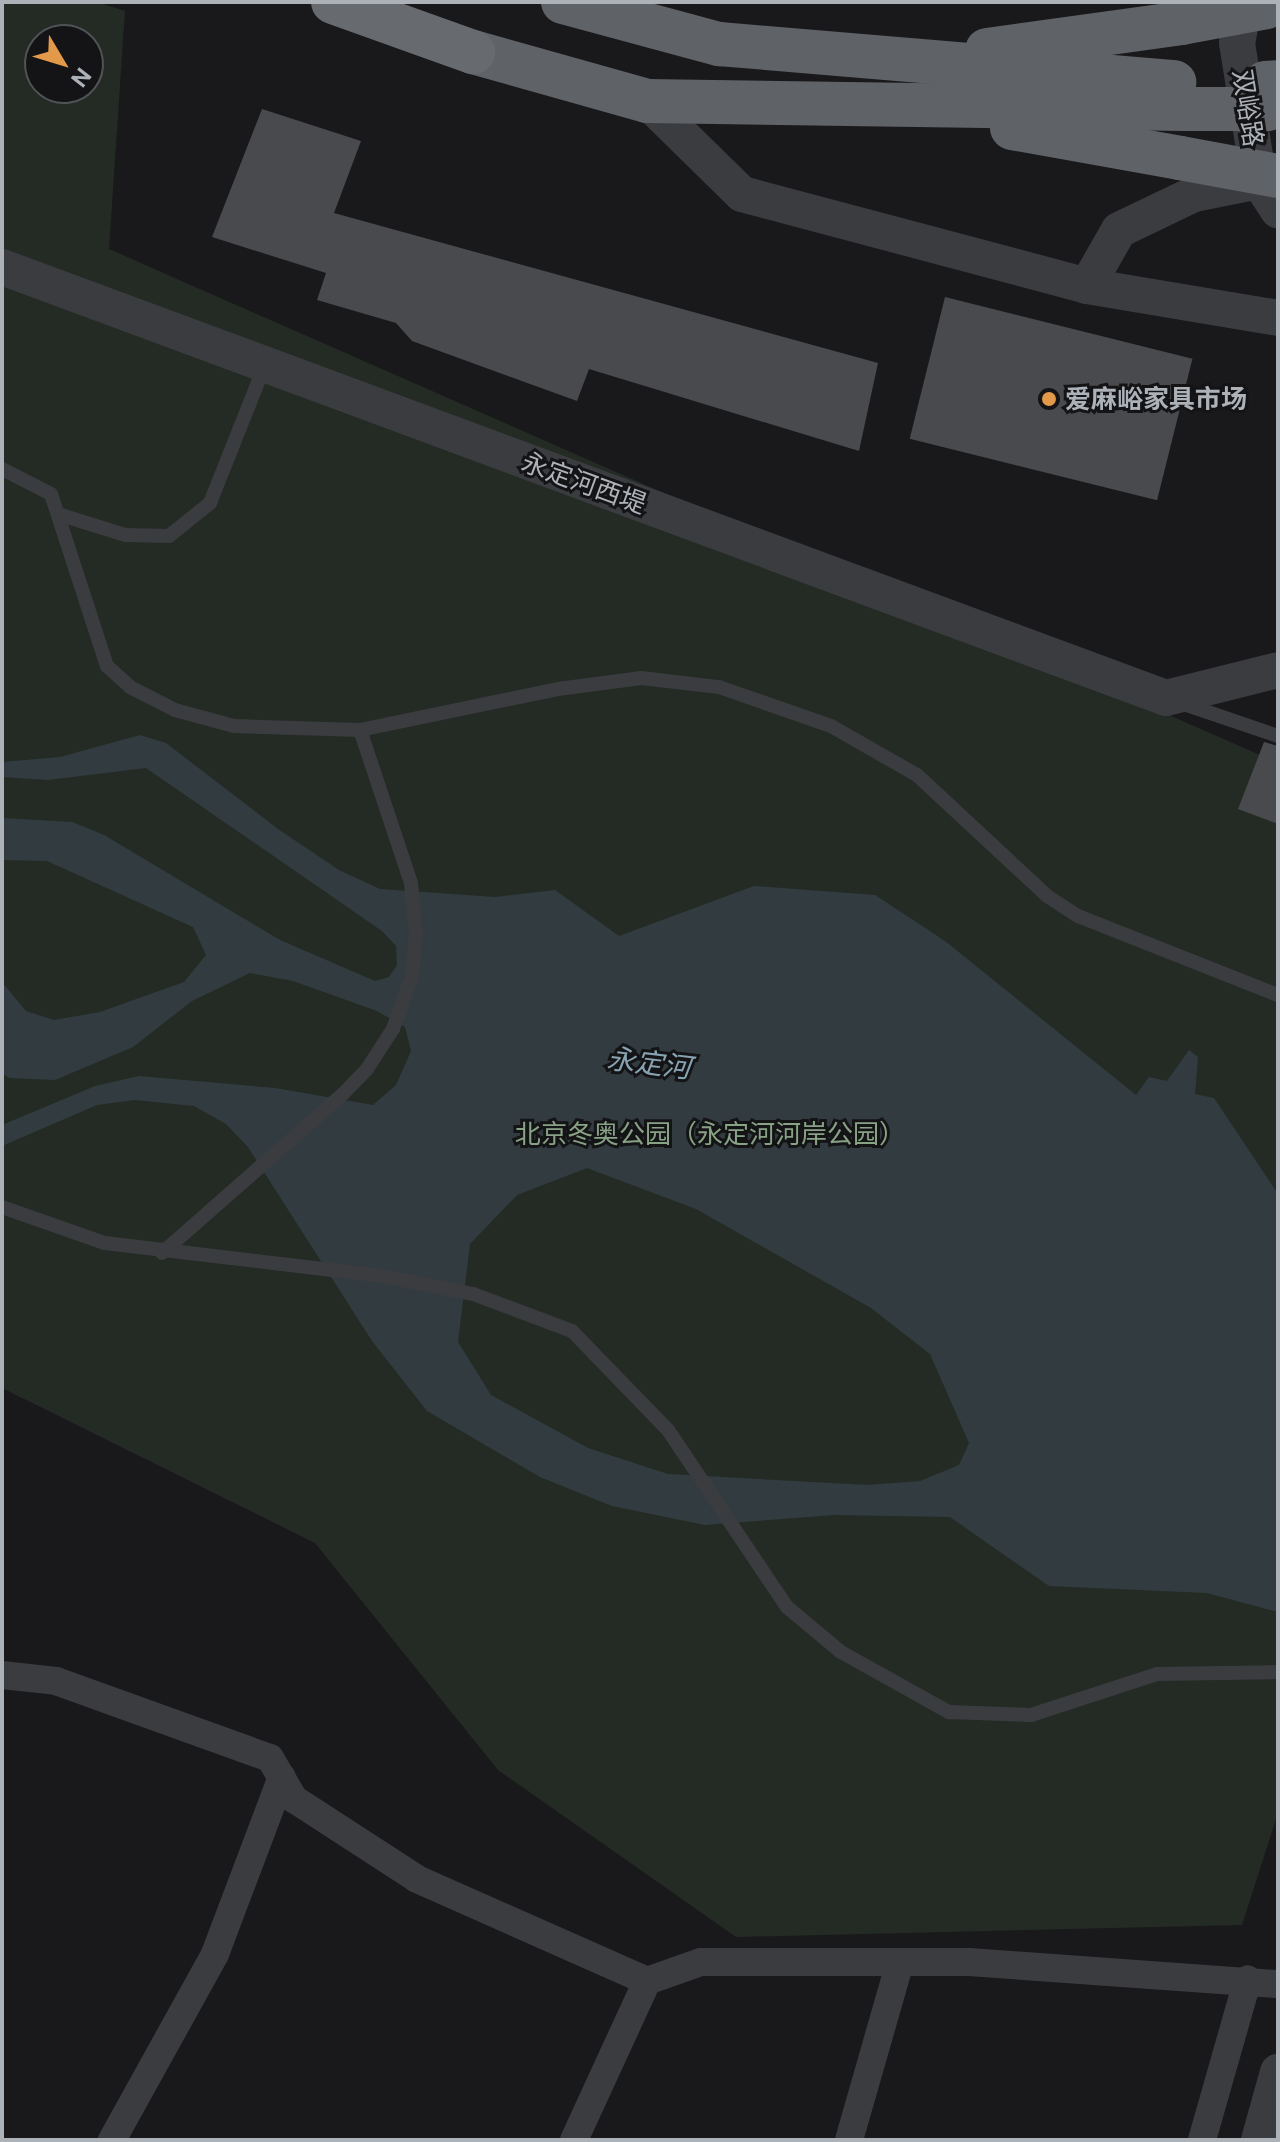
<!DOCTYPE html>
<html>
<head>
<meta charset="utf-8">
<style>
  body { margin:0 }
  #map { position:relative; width:1280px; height:2142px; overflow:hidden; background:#19191b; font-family:"Public Sans","Noto Sans SC",sans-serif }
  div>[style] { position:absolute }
  .green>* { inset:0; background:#232b24 }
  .water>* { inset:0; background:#323c40 }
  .building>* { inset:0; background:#484a4d; transform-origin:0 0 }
  .service>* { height:14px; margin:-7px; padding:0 7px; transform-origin:7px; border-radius:7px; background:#3b3c40 }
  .minor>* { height:28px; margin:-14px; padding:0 14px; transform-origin:14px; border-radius:14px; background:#3b3c40 }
  .tertiary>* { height:36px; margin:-18px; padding:0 18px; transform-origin:18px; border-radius:18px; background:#3b3c40 }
  .trunk>* { height:44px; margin:-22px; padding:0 22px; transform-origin:22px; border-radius:22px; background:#5f6267 }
  .motorway>* { height:44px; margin:-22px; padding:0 22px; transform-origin:22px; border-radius:22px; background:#676b70 }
  .trunk-bridge>* { height:44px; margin:-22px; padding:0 22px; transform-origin:22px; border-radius:22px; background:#5f6267 }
  .dots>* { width:22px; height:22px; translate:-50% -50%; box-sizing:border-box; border:4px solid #141416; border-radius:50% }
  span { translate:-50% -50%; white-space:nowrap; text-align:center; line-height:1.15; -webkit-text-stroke:6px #141416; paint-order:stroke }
  .street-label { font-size:26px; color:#adb2b9 }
  .poi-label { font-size:26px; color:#adb2b9; font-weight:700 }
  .left { translate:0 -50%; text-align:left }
  .park-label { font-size:26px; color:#88a286 }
  .water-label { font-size:28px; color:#87a3b1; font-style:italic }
  .frame { position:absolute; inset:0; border:4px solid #adb2b9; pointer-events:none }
  .north { position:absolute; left:24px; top:24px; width:80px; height:80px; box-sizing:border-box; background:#141416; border:2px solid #515357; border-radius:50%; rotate:128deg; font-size:22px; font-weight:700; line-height:32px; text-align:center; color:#adb2b9 }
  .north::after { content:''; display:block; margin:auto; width:28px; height:36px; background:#e29a4a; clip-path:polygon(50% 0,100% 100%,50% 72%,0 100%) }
</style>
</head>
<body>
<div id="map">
  <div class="green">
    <i style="clip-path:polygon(evenodd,2px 2px,97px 2px,125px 11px,109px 249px,1278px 763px,1278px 1813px,1242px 1925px,736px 1937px,498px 1770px,315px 1543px,2px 1388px,2px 2px,40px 40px,88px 40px,88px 88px,40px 88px,40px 40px)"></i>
  </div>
  <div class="water">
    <i style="clip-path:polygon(evenodd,140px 735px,166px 743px,278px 829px,339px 870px,380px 889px,495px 897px,555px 890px,619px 936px,754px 886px,875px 895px,945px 941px,1136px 1095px,1149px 1077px,1167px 1081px,1189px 1050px,1198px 1057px,1195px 1094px,1214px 1098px,1278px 1194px,1278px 1612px,1207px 1593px,1049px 1586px,950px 1517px,835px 1515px,705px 1525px,612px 1506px,540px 1477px,427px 1411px,372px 1341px,248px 1147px,226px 1124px,194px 1106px,135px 1100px,97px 1105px,2px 1146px,2px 1125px,95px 1086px,139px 1076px,275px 1088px,373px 1105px,396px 1085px,411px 1051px,405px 1027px,377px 1011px,293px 981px,250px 973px,192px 1001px,133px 1047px,55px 1080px,9px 1078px,2px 1073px,2px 982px,26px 1011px,54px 1020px,100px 1012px,184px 982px,206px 955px,193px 927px,47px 861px,2px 860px,2px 818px,72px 822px,104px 835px,280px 940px,375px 981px,389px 977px,397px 965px,396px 946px,382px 931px,146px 768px,48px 780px,2px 777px,2px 762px,60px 757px,140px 735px,587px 1168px,696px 1209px,871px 1308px,930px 1354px,969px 1443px,959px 1465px,920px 1481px,867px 1485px,668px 1474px,588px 1448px,491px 1395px,458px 1342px,470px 1244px,517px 1195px,587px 1168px)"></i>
  </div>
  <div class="building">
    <i style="clip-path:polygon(262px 109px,361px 141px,334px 213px,878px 363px,859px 451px,589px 369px,577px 401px,412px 341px,396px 323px,317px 300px,326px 273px,212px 237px)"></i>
    <i style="left:945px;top:297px;width:255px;height:146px;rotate:14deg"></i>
    <i style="clip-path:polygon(1264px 742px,1278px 746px,1278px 824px,1238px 809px)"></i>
  </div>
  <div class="service">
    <i style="left:2px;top:469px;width:55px;rotate:27deg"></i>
    <i style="left:51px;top:494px;width:181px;rotate:72deg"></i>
    <i style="left:107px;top:666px;width:31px;rotate:42deg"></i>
    <i style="left:130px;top:687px;width:51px;rotate:27.1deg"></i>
    <i style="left:175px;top:710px;width:61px;rotate:15.2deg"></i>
    <i style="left:234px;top:726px;width:126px;rotate:1.8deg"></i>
    <i style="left:360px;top:730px;width:202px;rotate:-11.7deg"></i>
    <i style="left:558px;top:689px;width:84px;rotate:-7.5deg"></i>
    <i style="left:641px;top:678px;width:79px;rotate:6.6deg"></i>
    <i style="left:719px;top:687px;width:119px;rotate:19.2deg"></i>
    <i style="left:831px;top:726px;width:99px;rotate:29.7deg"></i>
    <i style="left:917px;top:775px;width:178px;rotate:42.9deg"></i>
    <i style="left:1047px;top:896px;width:37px;rotate:33deg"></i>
    <i style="left:1078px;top:916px;width:215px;rotate:21.6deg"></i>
    <i style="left:58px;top:514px;width:70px;rotate:17.4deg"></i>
    <i style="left:125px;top:535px;width:44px;rotate:1.3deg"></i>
    <i style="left:169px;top:536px;width:53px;rotate:-38.8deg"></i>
    <i style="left:210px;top:503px;width:149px;rotate:-68.3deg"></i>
    <i style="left:1181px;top:703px;width:102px;rotate:18.8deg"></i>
    <i style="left:2px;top:1207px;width:109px;rotate:19.3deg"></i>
    <i style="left:105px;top:1243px;width:279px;rotate:6.8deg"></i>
    <i style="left:382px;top:1276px;width:93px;rotate:11.2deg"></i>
    <i style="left:473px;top:1294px;width:106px;rotate:20.5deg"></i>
    <i style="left:572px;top:1331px;width:138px;rotate:45.9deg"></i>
    <i style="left:668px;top:1430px;width:213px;rotate:56.1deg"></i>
    <i style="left:787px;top:1607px;width:70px;rotate:39.8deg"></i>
    <i style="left:841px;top:1652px;width:124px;rotate:29.1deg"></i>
    <i style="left:949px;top:1712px;width:82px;rotate:2.1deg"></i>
    <i style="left:1031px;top:1715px;width:133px;rotate:-18deg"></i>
    <i style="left:1157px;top:1674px;width:121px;rotate:-0.9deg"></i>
    <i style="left:162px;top:1253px;width:240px;rotate:-41.3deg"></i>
    <i style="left:342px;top:1095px;width:36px;rotate:-46deg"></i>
    <i style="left:367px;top:1069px;width:48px;rotate:-57deg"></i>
    <i style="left:393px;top:1029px;width:56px;rotate:-70.3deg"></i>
    <i style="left:412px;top:976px;width:43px;rotate:-84.7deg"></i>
    <i style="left:416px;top:933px;width:50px;rotate:-95.7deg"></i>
    <i style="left:411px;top:883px;width:161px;rotate:-108.4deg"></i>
  </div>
  <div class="minor">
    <i style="left:2px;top:1675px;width:54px;rotate:6.3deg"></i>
    <i style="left:56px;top:1681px;width:227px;rotate:19.8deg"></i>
    <i style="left:270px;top:1758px;width:48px;rotate:59.7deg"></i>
    <i style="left:294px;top:1799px;width:147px;rotate:33deg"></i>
    <i style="left:417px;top:1879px;width:252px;rotate:23.9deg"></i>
    <i style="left:112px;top:2140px;width:213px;rotate:-61deg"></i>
    <i style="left:215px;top:1954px;width:189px;rotate:-69.3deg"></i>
    <i style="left:574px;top:2140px;width:175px;rotate:-65.3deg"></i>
    <i style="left:647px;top:1981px;width:57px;rotate:-19.4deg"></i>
    <i style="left:701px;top:1962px;width:268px"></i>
    <i style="left:969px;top:1962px;width:310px;rotate:4.1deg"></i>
    <i style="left:849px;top:2140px;width:185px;rotate:-74deg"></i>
    <i style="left:1202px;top:2140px;width:167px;rotate:-74.1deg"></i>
  </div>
  <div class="tertiary">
    <i style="left:1245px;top:2px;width:42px;rotate:101deg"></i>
    <i style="left:1237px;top:43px;width:140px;rotate:80.9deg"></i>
    <i style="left:1259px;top:181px;width:35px;rotate:57deg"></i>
    <i style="left:647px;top:101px;width:133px;rotate:44.4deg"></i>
    <i style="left:742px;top:194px;width:357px;rotate:14.9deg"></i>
    <i style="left:1087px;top:286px;width:194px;rotate:9.5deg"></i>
    <i style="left:2px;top:267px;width:1241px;rotate:20.32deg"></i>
    <i style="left:1166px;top:698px;width:115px;rotate:-14deg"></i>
    <i style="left:1087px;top:286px;width:64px;rotate:-60.3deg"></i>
    <i style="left:1119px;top:230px;width:83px;rotate:-25.6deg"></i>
    <i style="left:1194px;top:194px;width:66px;rotate:-11.3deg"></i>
    <i style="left:1259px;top:2140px;width:71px;rotate:-74.4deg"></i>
  </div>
  <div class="trunk">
    <i style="left:563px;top:2px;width:162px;rotate:15.1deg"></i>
    <i style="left:719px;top:44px;width:457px;rotate:4.8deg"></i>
    <i style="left:987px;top:50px;width:197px;rotate:-7.9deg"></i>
    <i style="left:473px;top:52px;width:181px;rotate:15.7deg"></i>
    <i style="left:647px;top:101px;width:537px;rotate:0.85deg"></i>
    <i style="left:1265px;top:83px;width:13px;rotate:-4deg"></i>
    <i style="left:1012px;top:128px;width:171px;rotate:10.1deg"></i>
  </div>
  <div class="motorway">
    <i style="left:333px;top:2px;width:149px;rotate:19.7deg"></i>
  </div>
  <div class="trunk-bridge">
    <i style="left:1182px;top:23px;width:86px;rotate:-10.7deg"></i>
    <i style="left:1184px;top:109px;width:84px"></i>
    <i style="left:1180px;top:158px;width:100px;rotate:10.4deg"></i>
  </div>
  <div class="dots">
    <i style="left:1049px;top:399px;background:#e29a4a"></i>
  </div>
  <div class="street-label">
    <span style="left:1248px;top:108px;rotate:81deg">双峪路</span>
    <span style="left:584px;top:483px;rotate:20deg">永定河西堤</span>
  </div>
  <div class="poi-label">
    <span class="left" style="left:1065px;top:399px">爱麻峪家具市场</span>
  </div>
  <div class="park-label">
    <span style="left:710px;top:1134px">北京冬奥公园（永定河河岸公园）</span>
  </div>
  <div class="water-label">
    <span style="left:649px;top:1063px;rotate:7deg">永定河</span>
  </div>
  <div class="frame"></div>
  <div class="north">N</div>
</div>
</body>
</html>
